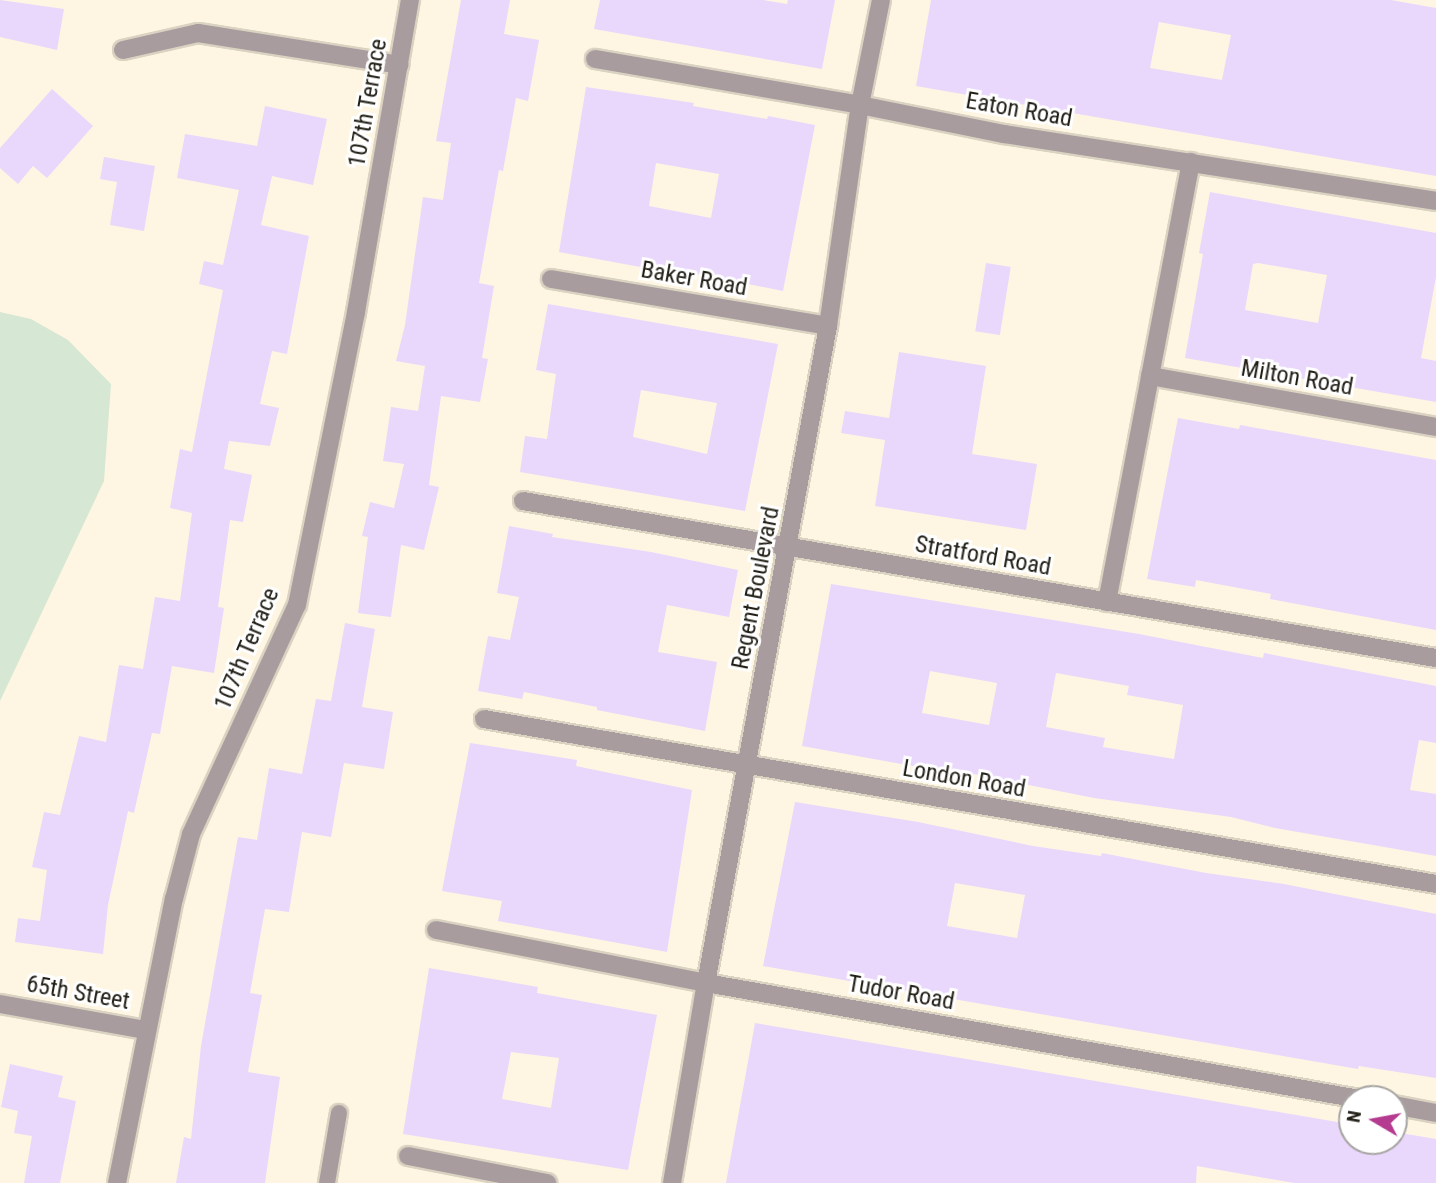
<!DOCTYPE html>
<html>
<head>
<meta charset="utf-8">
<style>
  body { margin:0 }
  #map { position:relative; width:1436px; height:1183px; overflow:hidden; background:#fef6e3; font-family:"Roboto Condensed",sans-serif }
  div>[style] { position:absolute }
  .green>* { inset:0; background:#d6e7d3 }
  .building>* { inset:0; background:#ead7fc; transform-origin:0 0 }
  .roads { filter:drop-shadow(2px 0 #dbd3c2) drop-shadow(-2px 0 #dbd3c2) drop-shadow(0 2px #dbd3c2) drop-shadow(0 -2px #dbd3c2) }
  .lane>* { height:16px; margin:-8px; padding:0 8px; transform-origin:8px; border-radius:8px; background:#a89c9e }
  .street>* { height:18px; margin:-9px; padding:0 9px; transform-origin:9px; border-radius:9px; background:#a89c9e }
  span { translate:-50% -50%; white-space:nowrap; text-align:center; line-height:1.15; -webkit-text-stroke:6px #fff; paint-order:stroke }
  .street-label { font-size:24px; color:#211e16 }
  .north { position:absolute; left:1338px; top:1085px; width:70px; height:70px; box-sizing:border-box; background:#fff; border:2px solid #a6a5a2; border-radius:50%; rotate:280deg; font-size:19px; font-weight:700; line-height:28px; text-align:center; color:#211e16 }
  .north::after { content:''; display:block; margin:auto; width:24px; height:32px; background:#b43b8f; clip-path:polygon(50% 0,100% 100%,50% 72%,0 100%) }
</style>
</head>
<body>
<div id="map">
  <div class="green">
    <i style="clip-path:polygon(0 312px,31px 319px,68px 340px,111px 384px,104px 481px,0 701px)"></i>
  </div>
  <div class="building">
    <i style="clip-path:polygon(0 0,64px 9px,57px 50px,0 37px)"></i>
    <i style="clip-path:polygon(461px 0,510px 0,504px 34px,539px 40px,528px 101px,516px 98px,503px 171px,499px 170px,479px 283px,494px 286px,482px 358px,488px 359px,480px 402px,441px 396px,429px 485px,439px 487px,424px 550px,401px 545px,391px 617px,358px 613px,368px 537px,362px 536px,370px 502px,394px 508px,404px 464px,383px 461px,391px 407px,418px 411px,425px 366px,396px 361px,405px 325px,423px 197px,443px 200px,451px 143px,436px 141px)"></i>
    <i style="clip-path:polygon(600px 0,763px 0,787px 4px,788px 0,835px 0,822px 69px,594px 29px)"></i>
    <i style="clip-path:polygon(evenodd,931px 0,1391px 0,1436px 8px,1436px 176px,916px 86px,931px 0,1159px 22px,1231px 35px,1222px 80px,1150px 68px,1159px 22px)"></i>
    <i style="clip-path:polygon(evenodd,586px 87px,694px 103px,693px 106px,767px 119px,768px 116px,815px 125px,783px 291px,662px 267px,662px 271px,559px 252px,586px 87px,656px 163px,719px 174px,711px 218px,649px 206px,656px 163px)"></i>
    <i style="clip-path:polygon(52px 89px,93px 126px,47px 178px,33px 166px,18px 184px,0 168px,0 148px)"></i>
    <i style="clip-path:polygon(265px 106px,327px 119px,313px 185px,272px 176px,261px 225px,309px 236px,287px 354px,272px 351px,260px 404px,279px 408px,270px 446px,229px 441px,224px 469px,252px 475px,243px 522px,230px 520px,218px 607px,224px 608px,214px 673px,172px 666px,160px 734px,152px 733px,134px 813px,128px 811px,108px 905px,103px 954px,15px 942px,18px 918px,40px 921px,47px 870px,32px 867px,44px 812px,60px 815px,79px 736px,106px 742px,119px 665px,143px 669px,155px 597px,180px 601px,192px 513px,170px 508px,180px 449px,192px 452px,223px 290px,199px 284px,204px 261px,223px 265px,239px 190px,177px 178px,185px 134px,257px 146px)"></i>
    <i style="clip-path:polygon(104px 157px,155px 166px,144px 231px,110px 225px,117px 182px,100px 179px)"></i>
    <i style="clip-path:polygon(evenodd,1210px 192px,1436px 233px,1436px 277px,1421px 358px,1436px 361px,1436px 402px,1185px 358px,1203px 254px,1199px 253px,1210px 192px,1258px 263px,1327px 275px,1318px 323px,1245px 310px,1253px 264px,1258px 263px)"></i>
    <i style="left:986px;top:263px;width:25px;height:69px;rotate:9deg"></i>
    <i style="clip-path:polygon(evenodd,548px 304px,778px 344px,745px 511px,520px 472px,525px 436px,547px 439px,556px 374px,536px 370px,548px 304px,641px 390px,717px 403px,707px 454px,633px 437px,641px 390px)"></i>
    <i style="clip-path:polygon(899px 352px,986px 366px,972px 454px,1037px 464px,1026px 530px,875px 506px,885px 440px,841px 433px,845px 411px,889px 418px)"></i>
    <i style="clip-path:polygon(1178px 418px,1239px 429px,1240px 425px,1436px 460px,1436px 630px,1270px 599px,1271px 594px,1196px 580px,1195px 587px,1147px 579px)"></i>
    <i style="clip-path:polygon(509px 526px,553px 534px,552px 537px,651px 552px,738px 570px,729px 617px,667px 605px,658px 652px,717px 662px,705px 731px,597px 710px,597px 707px,524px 692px,522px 699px,478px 691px,488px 636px,510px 640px,519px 597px,497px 593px)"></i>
    <i style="clip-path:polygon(evenodd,831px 584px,1139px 634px,1263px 658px,1264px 653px,1436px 686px,1436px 743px,1419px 740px,1410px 790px,1436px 794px,1436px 856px,1275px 828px,1231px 817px,1094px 798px,974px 774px,973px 777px,802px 746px,831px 584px,930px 671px,997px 683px,989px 725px,922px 713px,930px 671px,831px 584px,1056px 673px,1129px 686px,1127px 695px,1183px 705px,1174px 759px,1103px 747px,1105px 738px,1046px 727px,1056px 673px)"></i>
    <i style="clip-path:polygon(345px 623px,375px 629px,362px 707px,393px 712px,384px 769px,344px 763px,331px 837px,302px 832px,289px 912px,265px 909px,250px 993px,262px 995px,248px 1072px,280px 1077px,265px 1183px,176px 1183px,184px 1137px,191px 1139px,201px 1046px,238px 837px,257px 840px,269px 768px,302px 774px,316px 699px,331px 701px)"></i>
    <i style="clip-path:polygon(470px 743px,577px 760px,576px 766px,692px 790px,667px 952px,498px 921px,502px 901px,442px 891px)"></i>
    <i style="clip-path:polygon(evenodd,795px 802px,918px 822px,1033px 846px,1101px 856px,1102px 853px,1206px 873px,1284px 884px,1436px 914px,1436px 1078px,1359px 1066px,1358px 1069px,763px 966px,795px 802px,955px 883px,1025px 895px,1017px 938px,947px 926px,955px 883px)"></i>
    <i style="clip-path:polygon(evenodd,429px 968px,538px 987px,537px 993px,657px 1015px,628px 1170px,403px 1134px,429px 968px,511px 1052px,559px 1058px,551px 1108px,502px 1099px,511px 1052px)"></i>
    <i style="clip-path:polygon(755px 1023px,1349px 1124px,1346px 1141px,1394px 1141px,1394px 1132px,1436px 1139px,1436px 1183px,1294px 1183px,1197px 1166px,1196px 1183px,726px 1183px)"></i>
    <i style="clip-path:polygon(10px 1064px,63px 1076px,58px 1097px,76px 1101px,60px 1183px,24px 1183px,32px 1136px,14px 1133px,18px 1111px,1px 1107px)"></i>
  </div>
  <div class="roads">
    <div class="lane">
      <i style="left:327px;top:1183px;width:71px;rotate:-80.3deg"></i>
    </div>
    <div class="street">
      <i style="left:123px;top:50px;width:77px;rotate:-12.8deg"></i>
      <i style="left:198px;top:33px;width:204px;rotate:9deg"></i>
      <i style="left:595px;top:59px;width:269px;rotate:9.8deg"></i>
      <i style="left:860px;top:105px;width:147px;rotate:11.4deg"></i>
      <i style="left:1004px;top:134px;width:437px;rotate:8.8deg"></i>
      <i style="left:551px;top:279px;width:281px;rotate:9.6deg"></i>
      <i style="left:1150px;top:376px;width:291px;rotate:10.1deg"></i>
      <i style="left:523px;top:501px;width:926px;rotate:9.76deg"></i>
      <i style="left:1107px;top:602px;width:448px;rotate:-79.2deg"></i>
      <i style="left:484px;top:719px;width:966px;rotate:9.83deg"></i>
      <i style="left:436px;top:930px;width:275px;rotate:11.1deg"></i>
      <i style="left:706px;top:983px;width:663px;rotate:10.07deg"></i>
      <i style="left:0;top:1004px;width:148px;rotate:10.1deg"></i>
      <i style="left:1394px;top:1105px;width:43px;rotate:10.8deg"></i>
      <i style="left:408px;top:1156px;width:142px;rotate:11deg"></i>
      <i style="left:117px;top:1183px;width:290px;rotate:-78.7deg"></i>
      <i style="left:174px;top:899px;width:67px;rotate:-75.3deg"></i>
      <i style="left:191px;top:834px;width:252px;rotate:-65.2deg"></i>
      <i style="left:297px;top:605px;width:299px;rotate:-78.6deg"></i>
      <i style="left:356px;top:312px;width:317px;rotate:-80.2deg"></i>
      <i style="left:672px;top:1183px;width:203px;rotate:-80.4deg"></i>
      <i style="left:706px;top:983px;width:668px;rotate:-79.48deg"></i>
      <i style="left:828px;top:326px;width:223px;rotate:-81.8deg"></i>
      <i style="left:860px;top:105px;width:107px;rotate:-78.7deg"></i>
    </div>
  </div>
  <div class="street-label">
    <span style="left:368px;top:103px;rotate:-80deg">107th Terrace</span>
    <span style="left:1019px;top:110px;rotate:10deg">Eaton Road</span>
    <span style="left:694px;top:279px;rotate:10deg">Baker Road</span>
    <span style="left:1297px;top:378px;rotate:10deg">Milton Road</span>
    <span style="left:983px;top:556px;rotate:10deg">Stratford Road</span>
    <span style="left:756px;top:588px;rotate:-79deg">Regent Boulevard</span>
    <span style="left:247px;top:649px;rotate:-67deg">107th Terrace</span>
    <span style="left:964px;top:779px;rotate:10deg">London Road</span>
    <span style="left:78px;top:993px;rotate:10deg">65th Street</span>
    <span style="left:901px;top:993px;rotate:10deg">Tudor Road</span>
  </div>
  <div class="north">N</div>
</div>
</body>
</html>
